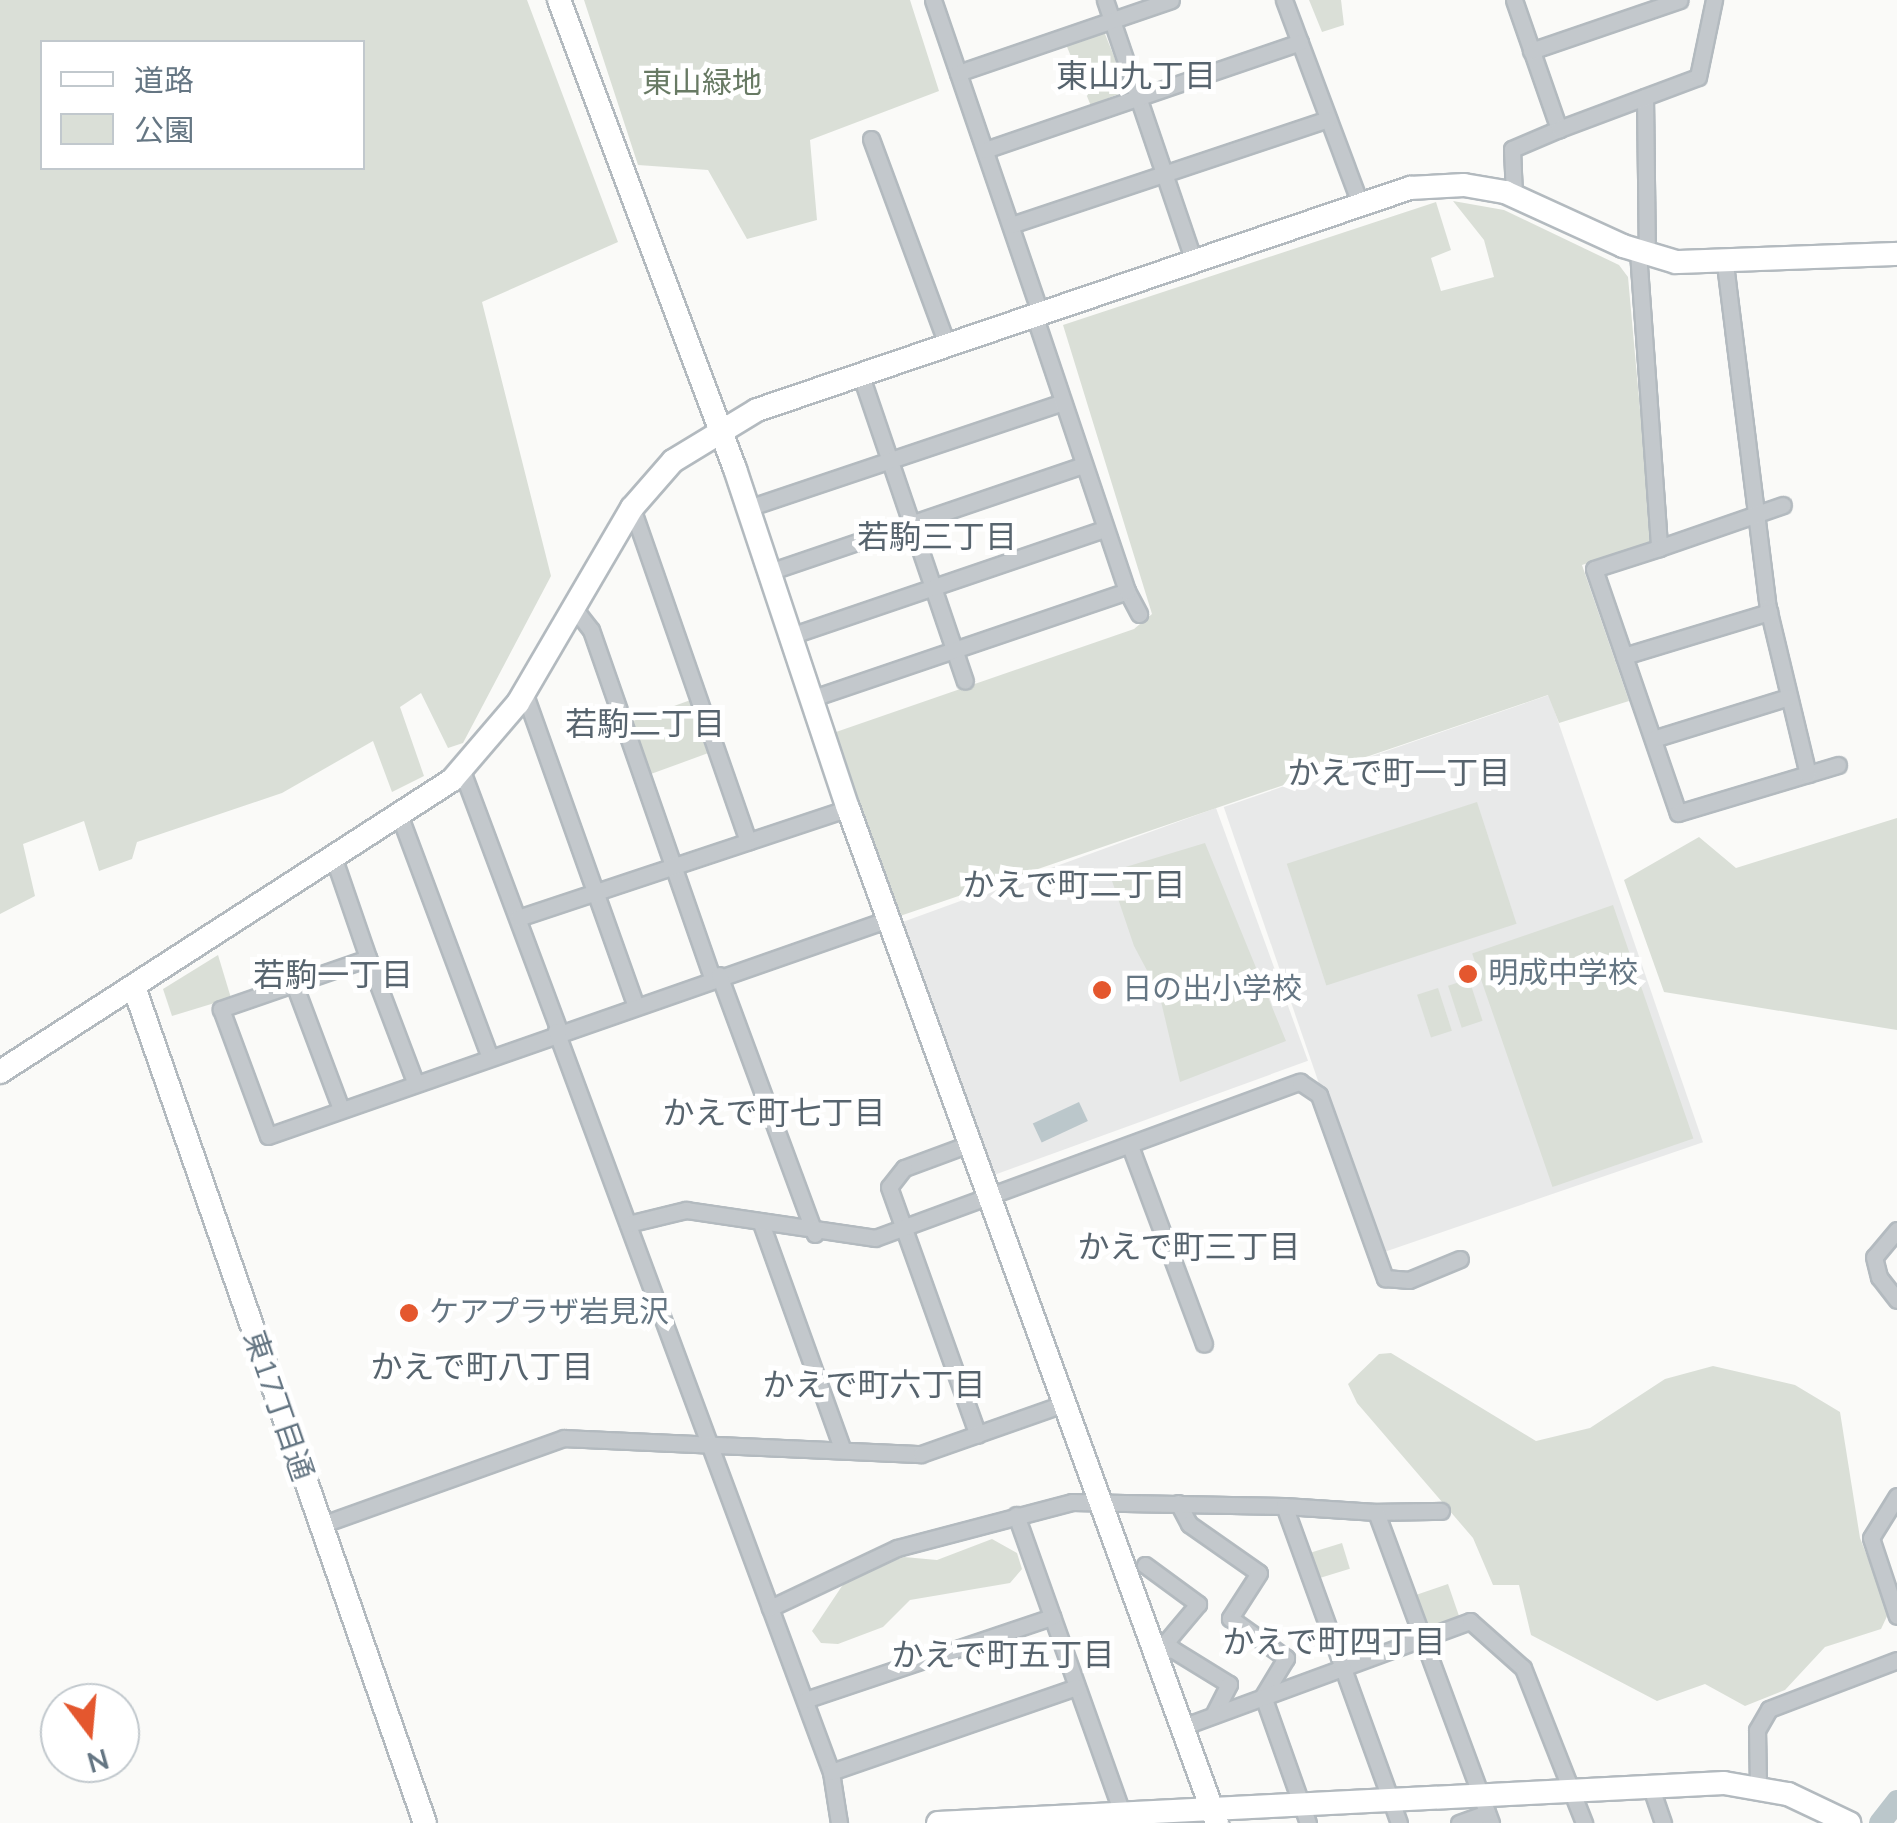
<!DOCTYPE html>
<html>
<head>
<meta charset="utf-8">
<style>
  body { margin:0 }
  #map { position:relative; width:1897px; height:1823px; overflow:hidden; background:#fafaf8; font-family:"Nunito Sans","Noto Sans JP",sans-serif }
  div>[style] { position:absolute }
  .built>* { inset:0; background:#e8e9e9; transform-origin:0 0 }
  .green>* { inset:0; background:#dadfd7; transform-origin:0 0 }
  .water>* { inset:0; background:#bbc7cb; transform-origin:0 0 }
  .river>* { height:22px; margin:-11px; padding:0 11px; transform-origin:11px; border-radius:11px; background:#bbc7cb }
  .roads { filter:drop-shadow(2px 0 #b3babf) drop-shadow(-2px 0 #b3babf) drop-shadow(0 2px #b3babf) drop-shadow(0 -2px #b3babf) }
  .street>* { height:15px; margin:-7.5px; padding:0 7.5px; transform-origin:7.5px; border-radius:7.5px; background:#c3c8cc }
  .secondary>* { height:22px; margin:-11px; padding:0 11px; transform-origin:11px; border-radius:11px; background:#fff }
  .dots>* { width:28px; height:28px; translate:-50% -50%; box-sizing:border-box; border:5px solid #fff; border-radius:50% }
  span { translate:-50% -50%; white-space:nowrap; text-align:center; line-height:1.15; -webkit-text-stroke:10px #fff; paint-order:stroke }
  .park-label { font-size:30px; color:#687a64 }
  .poi-label { font-size:30px; color:#657683 }
  .left { translate:0 -50%; text-align:left }
  .street-label { font-size:30px; color:#657683 }
  .neighbourhood-label { font-size:32px; color:#57646e }
  .legend { position:absolute; left:40px; top:40px; width:325px; height:130px; box-sizing:border-box; background:#fff; border:2px solid #c1c8cd; margin:0; padding:12px 18px; list-style:none; font-size:30px; color:#657683 }
  .legend li { display:flex; align-items:center; gap:20px; height:50px }
  .legend b { width:50px; border:2px solid #c1c8cd }
  .north { position:absolute; left:40px; top:1683px; width:100px; height:100px; box-sizing:border-box; background:#fff; border:2px solid #c1c8cd; border-radius:50%; rotate:164deg; font-size:28px; font-weight:700; line-height:40px; text-align:center; color:#657683 }
  .north::after { content:''; display:block; margin:auto; width:35px; height:45px; background:#e4572e; clip-path:polygon(50% 0,100% 100%,50% 72%,0 100%) }
</style>
</head>
<body>
<div id="map">
  <div class="built">
    <i style="left:1549px;top:695px;width:473px;height:344px;rotate:71deg"></i>
    <i style="left:1216px;top:808px;width:269px;height:337px;rotate:70deg"></i>
  </div>
  <div class="green">
    <i style="clip-path:polygon(evenodd,0 0,527px 0,618px 242px,482px 302px,551px 576px,463px 743px,448px 748px,421px 693px,400px 707px,424px 776px,392px 792px,373px 741px,282px 793px,137px 842px,132px 859px,99px 871px,84px 821px,23px 844px,35px 896px,0 914px,0 0,42px 42px,362px 42px,362px 168px,42px 168px,42px 42px)"></i>
    <i style="clip-path:polygon(584px 0,910px 0,939px 91px,810px 140px,817px 220px,747px 239px,708px 170px,638px 165px)"></i>
    <i style="clip-path:polygon(1309px 0,1341px 0,1344px 25px,1322px 32px)"></i>
    <i style="left:1103px;top:29px;width:66px;height:40px;rotate:68deg"></i>
    <i style="clip-path:polygon(1453px 201px,1504px 210px,1619px 265px,1628px 277px,1652px 542px,1582px 565px,1629px 701px,1559px 723px,1548px 695px,897px 917px,836px 732px,1134px 629px,1152px 614px,1063px 325px,1436px 202px,1451px 250px,1431px 258px,1441px 291px,1494px 277px,1484px 240px)"></i>
    <i style="left:696px;top:698px;width:56px;height:75px;rotate:70deg"></i>
    <i style="left:1477px;top:802px;width:128px;height:200px;rotate:72deg"></i>
    <i style="clip-path:polygon(1897px 818px,1897px 1030px,1664px 992px,1624px 880px,1699px 837px,1736px 868px)"></i>
    <i style="clip-path:polygon(1205px 843px,1286px 1041px,1180px 1082px,1159px 993px,1134px 946px,1109px 872px)"></i>
    <i style="left:1613px;top:905px;width:247px;height:149px;rotate:71deg"></i>
    <i style="clip-path:polygon(218px 955px,231px 998px,172px 1016px,163px 989px)"></i>
    <i style="left:1469px;top:979px;width:44px;height:22px;rotate:72deg"></i>
    <i style="left:1438px;top:988px;width:45px;height:22px;rotate:72deg"></i>
    <i style="clip-path:polygon(1391px 1353px,1536px 1441px,1590px 1428px,1665px 1379px,1713px 1366px,1795px 1385px,1840px 1412px,1860px 1538px,1889px 1612px,1881px 1629px,1825px 1647px,1785px 1690px,1745px 1706px,1705px 1684px,1657px 1701px,1531px 1635px,1519px 1585px,1493px 1585px,1473px 1538px,1357px 1403px,1348px 1384px,1379px 1354px)"></i>
    <i style="clip-path:polygon(992px 1539px,1017px 1553px,1022px 1569px,1010px 1583px,910px 1600px,883px 1627px,838px 1644px,821px 1643px,812px 1631px,842px 1586px,861px 1571px,904px 1557px,937px 1560px)"></i>
    <i style="left:1342px;top:1543px;width:27px;height:34px;rotate:73deg"></i>
    <i style="left:1448px;top:1584px;width:36px;height:34px;rotate:71deg"></i>
  </div>
  <div class="water">
    <i style="left:1079px;top:1102px;width:21px;height:51px;rotate:65deg"></i>
  </div>
  <div class="river">
    <i style="left:1880px;top:1823px;width:28px;rotate:-52deg"></i>
  </div>
  <div class="roads">
    <div class="street">
      <i style="left:933px;top:0;width:330px;rotate:71.1deg"></i>
      <i style="left:1105px;top:0;width:274px;rotate:71.2deg"></i>
      <i style="left:1284px;top:0;width:217px;rotate:69.5deg"></i>
      <i style="left:1514px;top:0;width:137px;rotate:70.8deg"></i>
      <i style="left:1559px;top:129px;width:51px;rotate:156.9deg"></i>
      <i style="left:1512px;top:149px;width:45px;rotate:87.5deg"></i>
      <i style="left:1531px;top:51px;width:157px;rotate:-18.9deg"></i>
      <i style="left:958px;top:73px;width:225px;rotate:-18.9deg"></i>
      <i style="left:1645px;top:97px;width:158px;rotate:89.3deg"></i>
      <i style="left:1559px;top:129px;width:148px;rotate:-20.5deg"></i>
      <i style="left:1698px;top:77px;width:79px;rotate:-78.3deg"></i>
      <i style="left:871px;top:139px;width:219px;rotate:69.7deg"></i>
      <i style="left:985px;top:150px;width:333px;rotate:-18.9deg"></i>
      <i style="left:1011px;top:225px;width:334px;rotate:-18.5deg"></i>
      <i style="left:1638px;top:252px;width:297px;rotate:85.9deg"></i>
      <i style="left:1659px;top:548px;width:68px;rotate:162.1deg"></i>
      <i style="left:1594px;top:569px;width:258px;rotate:71deg"></i>
      <i style="left:1678px;top:813px;width:167px;rotate:-16.7deg"></i>
      <i style="left:1725px;top:264px;width:347px;rotate:82.9deg"></i>
      <i style="left:1768px;top:608px;width:171px;rotate:76.5deg"></i>
      <i style="left:860px;top:373px;width:325px;rotate:71.2deg"></i>
      <i style="left:632px;top:508px;width:353px;rotate:70.8deg"></i>
      <i style="left:748px;top:508px;width:329px;rotate:-18.6deg"></i>
      <i style="left:1659px;top:548px;width:131px;rotate:-19.1deg"></i>
      <i style="left:769px;top:572px;width:332px;rotate:-18.8deg"></i>
      <i style="left:1127px;top:591px;width:26px;rotate:62deg"></i>
      <i style="left:573px;top:607px;width:29px;rotate:52deg"></i>
      <i style="left:591px;top:630px;width:367px;rotate:70.8deg"></i>
      <i style="left:790px;top:636px;width:333px;rotate:-18.8deg"></i>
      <i style="left:1624px;top:656px;width:152px;rotate:-16.9deg"></i>
      <i style="left:524px;top:692px;width:330px;rotate:70.4deg"></i>
      <i style="left:810px;top:699px;width:335px;rotate:-18.8deg"></i>
      <i style="left:1127px;top:591px;width:292px;rotate:-108.6deg"></i>
      <i style="left:1653px;top:739px;width:142px;rotate:-17.2deg"></i>
      <i style="left:462px;top:771px;width:277px;rotate:69.5deg"></i>
      <i style="left:400px;top:817px;width:254px;rotate:69.5deg"></i>
      <i style="left:334px;top:859px;width:105px;rotate:71deg"></i>
      <i style="left:368px;top:958px;width:156px;rotate:160.9deg"></i>
      <i style="left:221px;top:1009px;width:135px;rotate:69.7deg"></i>
      <i style="left:268px;top:1136px;width:658px;rotate:-19.26deg"></i>
      <i style="left:518px;top:918px;width:348px;rotate:-18.4deg"></i>
      <i style="left:368px;top:958px;width:133px;rotate:69.2deg"></i>
      <i style="left:719px;top:975px;width:276px;rotate:69.7deg"></i>
      <i style="left:294px;top:984px;width:134px;rotate:69.4deg"></i>
      <i style="left:556px;top:1031px;width:790px;rotate:69.64deg"></i>
      <i style="left:831px;top:1772px;width:52px;rotate:81.1deg"></i>
      <i style="left:969px;top:1144px;width:69px;rotate:159.7deg"></i>
      <i style="left:904px;top:1168px;width:24px;rotate:128deg"></i>
      <i style="left:889px;top:1187px;width:263px;rotate:70.3deg"></i>
      <i style="left:1130px;top:1146px;width:211px;rotate:69.5deg"></i>
      <i style="left:761px;top:1223px;width:239px;rotate:70.2deg"></i>
      <i style="left:628px;top:1224px;width:60px;rotate:-13.6deg"></i>
      <i style="left:686px;top:1210px;width:191px;rotate:8.4deg"></i>
      <i style="left:875px;top:1238px;width:453px;rotate:-20.2deg"></i>
      <i style="left:1300px;top:1082px;width:23px;rotate:34deg"></i>
      <i style="left:1319px;top:1095px;width:195px;rotate:70.2deg"></i>
      <i style="left:1385px;top:1278px;width:24px;rotate:5deg"></i>
      <i style="left:1409px;top:1280px;width:55px;rotate:-22.4deg"></i>
      <i style="left:1897px;top:1230px;width:35px;rotate:130deg"></i>
      <i style="left:1874px;top:1257px;width:21px;rotate:76deg"></i>
      <i style="left:1879px;top:1277px;width:29px;rotate:52deg"></i>
      <i style="left:1897px;top:1496px;width:49px;rotate:121.8deg"></i>
      <i style="left:1871px;top:1538px;width:82px;rotate:71.6deg"></i>
      <i style="left:1178px;top:1503px;width:24px;rotate:62deg"></i>
      <i style="left:1189px;top:1524px;width:85px;rotate:35deg"></i>
      <i style="left:1259px;top:1573px;width:54px;rotate:122.8deg"></i>
      <i style="left:1230px;top:1618px;width:69px;rotate:35.5deg"></i>
      <i style="left:1286px;top:1658px;width:44px;rotate:121.2deg"></i>
      <i style="left:1263px;top:1696px;width:135px;rotate:70.5deg"></i>
      <i style="left:1376px;top:1512px;width:65px;rotate:-0.9deg"></i>
      <i style="left:1016px;top:1515px;width:316px;rotate:70.4deg"></i>
      <i style="left:318px;top:1526px;width:261px;rotate:-19.7deg"></i>
      <i style="left:564px;top:1438px;width:357px;rotate:2.6deg"></i>
      <i style="left:921px;top:1454px;width:151px;rotate:-19.4deg"></i>
      <i style="left:1145px;top:1565px;width:66px;rotate:36.3deg"></i>
      <i style="left:1198px;top:1604px;width:50px;rotate:130.1deg"></i>
      <i style="left:1166px;top:1642px;width:9px;rotate:49deg"></i>
      <i style="left:770px;top:1608px;width:140px;rotate:-25.3deg"></i>
      <i style="left:897px;top:1548px;width:181px;rotate:-14.7deg"></i>
      <i style="left:1072px;top:1502px;width:212px;rotate:1.1deg"></i>
      <i style="left:1163px;top:1651px;width:9px;rotate:-13deg"></i>
      <i style="left:1172px;top:1649px;width:67px;rotate:31.6deg"></i>
      <i style="left:1229px;top:1684px;width:35px;rotate:117deg"></i>
      <i style="left:805px;top:1700px;width:261px;rotate:-18.6deg"></i>
      <i style="left:1182px;top:1727px;width:307px;rotate:-20.2deg"></i>
      <i style="left:1470px;top:1621px;width:71px;rotate:41.6deg"></i>
      <i style="left:1523px;top:1668px;width:167px;rotate:68.5deg"></i>
      <i style="left:831px;top:1772px;width:259px;rotate:-19.1deg"></i>
      <i style="left:1650px;top:1785px;width:40px;rotate:71.1deg"></i>
      <i style="left:1758px;top:1786px;width:56px;rotate:-91deg"></i>
      <i style="left:1757px;top:1730px;width:24px;rotate:-60deg"></i>
      <i style="left:1769px;top:1709px;width:137px;rotate:-20.9deg"></i>
      <i style="left:1399px;top:1823px;width:337px;rotate:-109.9deg"></i>
      <i style="left:1284px;top:1506px;width:92px;rotate:3.7deg"></i>
      <i style="left:1376px;top:1512px;width:332px;rotate:69.7deg"></i>
      <i style="left:1459px;top:1823px;width:30px;rotate:-20deg"></i>
    </div>
    <div class="secondary">
      <i style="left:559px;top:0;width:501px;rotate:69.43deg"></i>
      <i style="left:735px;top:469px;width:357px;rotate:71.6deg"></i>
      <i style="left:848px;top:808px;width:1080px;rotate:70.02deg"></i>
      <i style="left:134px;top:987px;width:885px;rotate:70.81deg"></i>
      <i style="left:0;top:1072px;width:538px;rotate:-32.86deg"></i>
      <i style="left:452px;top:780px;width:101px;rotate:-49.4deg"></i>
      <i style="left:518px;top:703px;width:226px;rotate:-59.7deg"></i>
      <i style="left:632px;top:508px;width:62px;rotate:-48.9deg"></i>
      <i style="left:673px;top:461px;width:98px;rotate:-31.3deg"></i>
      <i style="left:757px;top:410px;width:690px;rotate:-18.78deg"></i>
      <i style="left:1410px;top:188px;width:54px;rotate:-3.2deg"></i>
      <i style="left:1464px;top:185px;width:42px;rotate:9.7deg"></i>
      <i style="left:1505px;top:192px;width:130px;rotate:24.6deg"></i>
      <i style="left:1623px;top:246px;width:55px;rotate:16.8deg"></i>
      <i style="left:1676px;top:262px;width:221px;rotate:-2.1deg"></i>
      <i style="left:938px;top:1823px;width:787px;rotate:-2.91deg"></i>
      <i style="left:1724px;top:1783px;width:65px;rotate:9.8deg"></i>
      <i style="left:1788px;top:1794px;width:68px;rotate:25.4deg"></i>
    </div>
  </div>
  <div class="dots">
    <i style="left:1468px;top:974px;background:#e4572e"></i>
    <i style="left:1102px;top:990px;background:#e4572e"></i>
    <i style="left:409px;top:1313px;background:#e4572e"></i>
  </div>
  <div class="park-label">
    <span style="left:702px;top:84px">東山緑地</span>
  </div>
  <div class="poi-label">
    <span class="left" style="left:1488px;top:974px">明成中学校</span>
    <span class="left" style="left:1122px;top:990px">日の出小学校</span>
    <span class="left" style="left:429px;top:1313px">ケアプラザ岩見沢</span>
  </div>
  <div class="street-label">
    <span style="left:277px;top:1406px;rotate:71deg">東17丁目通</span>
  </div>
  <div class="neighbourhood-label">
    <span style="left:1136px;top:77px">東山九丁目</span>
    <span style="left:937px;top:538px">若駒三丁目</span>
    <span style="left:645px;top:725px">若駒二丁目</span>
    <span style="left:1399px;top:774px">かえで町一丁目</span>
    <span style="left:1074px;top:886px">かえで町二丁目</span>
    <span style="left:333px;top:976px">若駒一丁目</span>
    <span style="left:774px;top:1114px">かえで町七丁目</span>
    <span style="left:1189px;top:1248px">かえで町三丁目</span>
    <span style="left:482px;top:1368px">かえで町八丁目</span>
    <span style="left:874px;top:1386px">かえで町六丁目</span>
    <span style="left:1334px;top:1643px">かえで町四丁目</span>
    <span style="left:1003px;top:1656px">かえで町五丁目</span>
  </div>
  <ul class="legend">
  <li><b style="height:12px;background:#fff"></b>道路</li>
  <li><b style="height:28px;background:#dadfd7"></b>公園</li>
  </ul>
  <div class="north">N</div>
</div>
</body>
</html>
